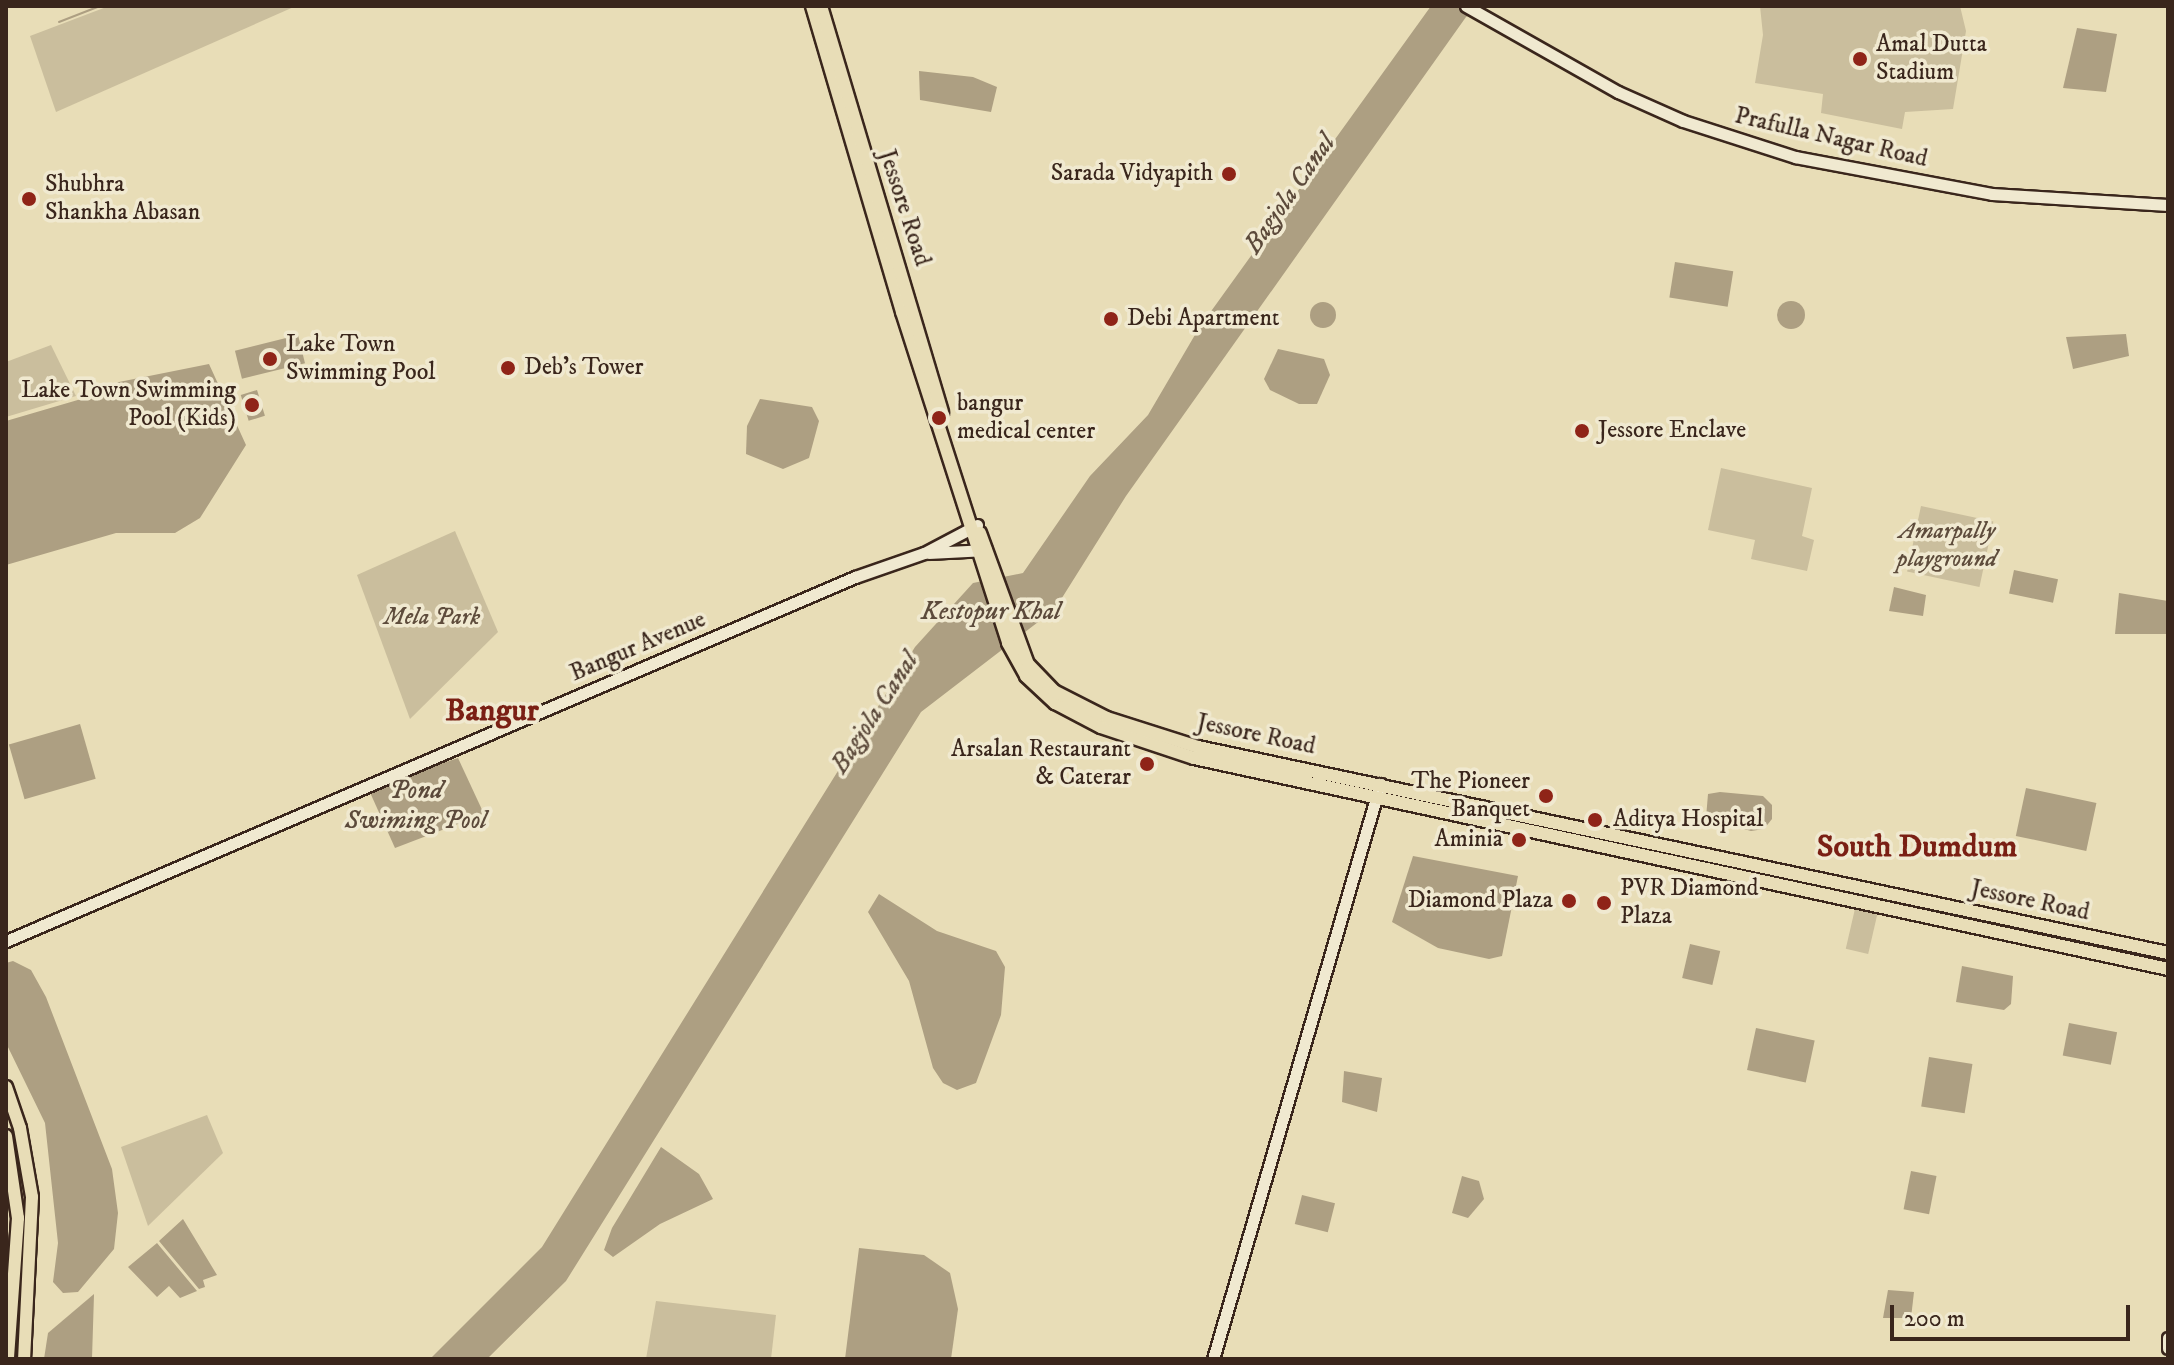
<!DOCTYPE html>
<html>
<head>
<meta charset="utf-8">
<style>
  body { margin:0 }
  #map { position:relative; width:2174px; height:1365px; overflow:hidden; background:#e8ddb7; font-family:"IM FELL DW Pica",serif }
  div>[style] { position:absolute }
  .green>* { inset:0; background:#cabe9d; transform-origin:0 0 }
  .water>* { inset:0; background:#ad9f82; transform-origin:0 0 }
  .round { border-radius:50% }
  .stream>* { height:2px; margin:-1px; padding:0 1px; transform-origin:1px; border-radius:1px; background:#ad9f82 }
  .roads { filter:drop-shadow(2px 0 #3a261c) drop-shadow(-2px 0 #3a261c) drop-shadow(0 2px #3a261c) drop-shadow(0 -2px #3a261c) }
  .secondary>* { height:11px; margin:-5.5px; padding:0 5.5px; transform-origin:5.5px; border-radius:5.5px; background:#f0e9d0 }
  .primary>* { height:12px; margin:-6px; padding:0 6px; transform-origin:6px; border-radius:6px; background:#e8ddb7 }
  .dots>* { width:22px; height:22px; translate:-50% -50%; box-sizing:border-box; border:4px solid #f0e9d0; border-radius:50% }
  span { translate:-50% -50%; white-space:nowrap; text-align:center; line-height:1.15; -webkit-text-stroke:7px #f0e9d0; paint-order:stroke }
  .poi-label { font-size:24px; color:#3a261c }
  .left { translate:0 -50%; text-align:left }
  .right { translate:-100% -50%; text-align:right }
  .street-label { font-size:24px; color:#3a261c }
  .park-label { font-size:24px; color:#5e4c3c; font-style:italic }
  .water-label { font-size:26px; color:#5c4a3b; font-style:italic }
  .district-label { font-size:32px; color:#7a1f14; font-weight:700 }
  .frame { position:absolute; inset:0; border:8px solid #3a261c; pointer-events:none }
  .scale { position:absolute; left:1890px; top:1305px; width:240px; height:36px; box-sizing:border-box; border:4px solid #3a261c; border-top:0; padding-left:10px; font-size:24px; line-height:28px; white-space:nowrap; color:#3a261c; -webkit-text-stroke:6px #f0e9d0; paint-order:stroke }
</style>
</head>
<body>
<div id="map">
  <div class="green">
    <i style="clip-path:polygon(109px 6px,296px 6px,56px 112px,30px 36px)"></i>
    <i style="clip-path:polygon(1760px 6px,1960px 6px,1966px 31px,1953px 109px,1905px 112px,1902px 129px,1821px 113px,1823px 94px,1755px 83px,1763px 35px)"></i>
    <i style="clip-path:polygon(51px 345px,76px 396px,6px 417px,6px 362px)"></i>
    <i style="clip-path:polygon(1721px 468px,1812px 488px,1802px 536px,1814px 540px,1807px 571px,1751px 559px,1755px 540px,1708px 530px)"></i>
    <i style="left:1921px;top:506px;width:74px;height:67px;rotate:12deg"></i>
    <i style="clip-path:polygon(455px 531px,498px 632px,410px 719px,357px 575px)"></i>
    <i style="left:1857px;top:900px;width:23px;height:50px;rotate:13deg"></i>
    <i style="clip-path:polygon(207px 1115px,223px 1153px,148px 1226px,121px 1147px)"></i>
    <i style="clip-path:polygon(656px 1301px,776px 1315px,771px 1359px,646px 1359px)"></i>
  </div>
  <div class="water">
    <i style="clip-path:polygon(1431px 6px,1482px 6px,1466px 17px,1126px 496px,1055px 609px,921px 712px,566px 1281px,487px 1359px,430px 1359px,542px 1247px,915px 647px,973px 583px,1023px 573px,1090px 476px,1148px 415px,1199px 328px)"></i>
    <i style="clip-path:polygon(2077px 28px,2117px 34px,2106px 92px,2063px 88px)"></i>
    <i style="clip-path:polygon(919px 71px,973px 77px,997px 87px,991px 112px,920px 100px)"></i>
    <i style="left:1675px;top:262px;width:59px;height:36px;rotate:9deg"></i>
    <i class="round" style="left:1777px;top:301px;width:28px;height:28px"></i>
    <i class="round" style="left:1310px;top:302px;width:26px;height:26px"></i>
    <i style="clip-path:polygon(2126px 334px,2129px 356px,2073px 369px,2066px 337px)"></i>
    <i style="left:298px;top:335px;width:29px;height:65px;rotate:76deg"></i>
    <i style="clip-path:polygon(1278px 349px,1324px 359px,1330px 375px,1317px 404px,1299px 404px,1270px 390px,1264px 379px)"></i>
    <i style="clip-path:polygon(209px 364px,246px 445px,200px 518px,175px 533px,116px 533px,6px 565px,6px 421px,88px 397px,119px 382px)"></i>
    <i style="left:257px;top:390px;width:27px;height:17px;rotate:73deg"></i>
    <i style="clip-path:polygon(760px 399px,812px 407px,819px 421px,809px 458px,783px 469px,746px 454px,747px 426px)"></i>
    <i style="left:2014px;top:570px;width:45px;height:24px;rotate:12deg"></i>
    <i style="clip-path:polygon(1894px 587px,1926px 595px,1923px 616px,1889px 611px)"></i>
    <i style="clip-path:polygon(2119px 593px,2168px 601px,2168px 634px,2115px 634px)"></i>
    <i style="left:80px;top:724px;width:57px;height:74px;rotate:74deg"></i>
    <i style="clip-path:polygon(458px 758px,484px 814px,395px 848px,368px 788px)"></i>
    <i style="left:2026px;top:788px;width:72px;height:49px;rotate:12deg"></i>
    <i style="clip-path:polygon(1720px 792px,1763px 796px,1772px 805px,1772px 819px,1764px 829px,1751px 831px,1706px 818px,1708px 794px)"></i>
    <i style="clip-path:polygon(1413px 856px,1518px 876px,1502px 956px,1489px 959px,1438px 948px,1392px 922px)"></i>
    <i style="clip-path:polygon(879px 894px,937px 931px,996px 951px,1005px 967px,1001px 1015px,976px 1083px,957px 1090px,943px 1083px,933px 1068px,909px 981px,868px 912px)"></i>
    <i style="left:1690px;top:944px;width:31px;height:35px;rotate:13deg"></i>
    <i style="clip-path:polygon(13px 961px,31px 970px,46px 997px,112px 1169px,118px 1213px,114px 1249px,78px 1292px,63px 1293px,53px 1282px,58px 1243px,45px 1123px,6px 1043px,6px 963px)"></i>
    <i style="clip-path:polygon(1962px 966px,2013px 976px,2011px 1004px,2004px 1010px,1956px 1002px)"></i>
    <i style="left:2069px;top:1023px;width:49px;height:33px;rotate:11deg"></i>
    <i style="left:1756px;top:1028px;width:60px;height:43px;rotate:12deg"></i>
    <i style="left:1929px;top:1057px;width:44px;height:50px;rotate:9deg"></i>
    <i style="clip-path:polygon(1344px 1071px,1382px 1078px,1377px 1112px,1342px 1102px)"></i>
    <i style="clip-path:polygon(661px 1147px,699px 1174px,713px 1199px,660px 1224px,613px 1257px,604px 1250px,612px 1228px)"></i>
    <i style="left:1911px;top:1171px;width:26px;height:39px;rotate:11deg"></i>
    <i style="clip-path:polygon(1462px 1176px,1479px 1181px,1484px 1199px,1468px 1218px,1452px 1213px)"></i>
    <i style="left:1302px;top:1195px;width:34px;height:30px;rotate:14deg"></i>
    <i style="clip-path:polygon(183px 1219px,217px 1275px,203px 1280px,205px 1287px,199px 1289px,159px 1241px)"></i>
    <i style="clip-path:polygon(157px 1243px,197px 1291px,180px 1298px,169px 1286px,157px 1297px,128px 1267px)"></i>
    <i style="clip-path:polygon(859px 1248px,924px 1255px,950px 1273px,958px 1309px,951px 1359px,845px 1359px)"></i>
    <i style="clip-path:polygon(1888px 1290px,1914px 1292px,1911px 1318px,1883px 1318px)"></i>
    <i style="clip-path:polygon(94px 1294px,92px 1359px,44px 1359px,48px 1333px)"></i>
  </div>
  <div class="stream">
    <i style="left:59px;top:22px;width:44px;rotate:-21.3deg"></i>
  </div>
  <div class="roads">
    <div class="secondary">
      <i style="left:1466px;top:6px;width:175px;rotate:29.5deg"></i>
      <i style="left:1618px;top:92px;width:71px;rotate:24deg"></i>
      <i style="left:1683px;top:121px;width:118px;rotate:17.8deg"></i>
      <i style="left:1795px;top:157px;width:200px;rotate:10.6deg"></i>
      <i style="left:1992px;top:194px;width:176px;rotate:3.6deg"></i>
      <i style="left:929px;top:553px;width:57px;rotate:-3deg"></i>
      <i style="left:6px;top:941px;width:924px;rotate:-23.21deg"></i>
      <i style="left:855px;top:577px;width:73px;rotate:-19.2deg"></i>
      <i style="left:924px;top:553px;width:60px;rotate:-27.8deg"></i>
      <i style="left:2168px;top:1338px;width:10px;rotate:90deg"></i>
      <i style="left:1213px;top:1359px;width:599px;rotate:-73.8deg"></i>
    </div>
    <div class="primary">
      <i style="left:812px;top:6px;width:319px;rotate:73.6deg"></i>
      <i style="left:902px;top:312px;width:348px;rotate:72.2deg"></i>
      <i style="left:1008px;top:643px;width:38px;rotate:61deg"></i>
      <i style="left:1026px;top:676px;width:40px;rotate:43deg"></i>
      <i style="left:1055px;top:703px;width:52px;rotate:27.6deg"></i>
      <i style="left:1101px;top:727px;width:98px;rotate:18.4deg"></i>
      <i style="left:1194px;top:758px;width:997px;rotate:12.22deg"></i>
      <i style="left:821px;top:6px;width:424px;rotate:73.4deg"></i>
      <i style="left:980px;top:533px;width:140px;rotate:69.9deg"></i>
      <i style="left:1028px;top:664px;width:37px;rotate:46deg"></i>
      <i style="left:1054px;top:691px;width:59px;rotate:27deg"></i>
      <i style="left:1107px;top:718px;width:96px;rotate:17.7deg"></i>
      <i style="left:1198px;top:747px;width:992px;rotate:11.99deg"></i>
      <i style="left:6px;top:1087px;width:43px;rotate:71.1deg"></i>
      <i style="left:20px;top:1128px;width:70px;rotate:80.1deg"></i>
      <i style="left:32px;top:1197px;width:162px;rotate:92.8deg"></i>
      <i style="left:6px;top:1136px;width:83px;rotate:81.7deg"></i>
      <i style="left:18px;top:1218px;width:141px;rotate:94.1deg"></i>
    </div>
  </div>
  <div class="dots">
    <i style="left:1860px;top:59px;background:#8f2418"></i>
    <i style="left:1229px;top:174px;background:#8f2418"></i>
    <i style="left:29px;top:199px;background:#8f2418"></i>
    <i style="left:1111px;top:319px;background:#8f2418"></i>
    <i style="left:270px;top:359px;background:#8f2418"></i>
    <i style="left:508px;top:368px;background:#8f2418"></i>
    <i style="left:252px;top:405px;background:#8f2418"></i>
    <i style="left:939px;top:418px;background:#8f2418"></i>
    <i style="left:1582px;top:431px;background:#8f2418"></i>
    <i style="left:1147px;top:764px;background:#8f2418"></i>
    <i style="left:1546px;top:796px;background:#8f2418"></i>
    <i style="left:1595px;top:820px;background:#8f2418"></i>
    <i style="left:1519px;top:840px;background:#8f2418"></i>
    <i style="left:1569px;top:901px;background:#8f2418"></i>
    <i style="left:1604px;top:903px;background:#8f2418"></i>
  </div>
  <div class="poi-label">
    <span class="left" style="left:1876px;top:59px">Amal Dutta<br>Stadium</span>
    <span class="right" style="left:1213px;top:174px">Sarada Vidyapith</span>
    <span class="left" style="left:45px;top:199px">Shubhra<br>Shankha Abasan</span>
    <span class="left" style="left:1127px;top:319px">Debi Apartment</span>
    <span class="left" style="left:286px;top:359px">Lake Town<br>Swimming Pool</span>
    <span class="left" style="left:524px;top:368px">Deb's Tower</span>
    <span class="right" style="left:236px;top:405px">Lake Town Swimming<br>Pool (Kids)</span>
    <span class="left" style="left:957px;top:418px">bangur<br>medical center</span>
    <span class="left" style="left:1598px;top:431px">Jessore Enclave</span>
    <span class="right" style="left:1131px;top:764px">Arsalan Restaurant<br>&amp; Caterar</span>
    <span class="right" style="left:1530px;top:796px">The Pioneer<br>Banquet</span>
    <span class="left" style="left:1613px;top:820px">Aditya Hospital</span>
    <span class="right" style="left:1503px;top:840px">Aminia</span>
    <span class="left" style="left:1620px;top:903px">PVR Diamond<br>Plaza</span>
    <span class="right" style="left:1553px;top:901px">Diamond Plaza</span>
  </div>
  <div class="street-label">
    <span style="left:1831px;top:138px;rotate:13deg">Prafulla Nagar Road</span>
    <span style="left:904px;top:208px;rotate:72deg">Jessore Road</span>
    <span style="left:638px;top:647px;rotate:-23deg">Bangur Avenue</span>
    <span style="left:1256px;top:735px;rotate:12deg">Jessore Road</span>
    <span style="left:2030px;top:901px;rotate:12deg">Jessore Road</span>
  </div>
  <div class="park-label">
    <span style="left:1947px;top:546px">Amarpally<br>playground</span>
    <span style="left:432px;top:618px">Mela Park</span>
  </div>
  <div class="water-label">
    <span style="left:1290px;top:194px;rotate:-55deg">Bagjola Canal</span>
    <span style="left:991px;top:612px">Kestopur Khal</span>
    <span style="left:875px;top:713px;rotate:-57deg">Bagjola Canal</span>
    <span style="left:416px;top:806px">Pond<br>Swiming Pool</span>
  </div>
  <div class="district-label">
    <span style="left:492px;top:711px">Bangur</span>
    <span style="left:1917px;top:847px">South Dumdum</span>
  </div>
  <div class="frame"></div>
  <div class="scale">200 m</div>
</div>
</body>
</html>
